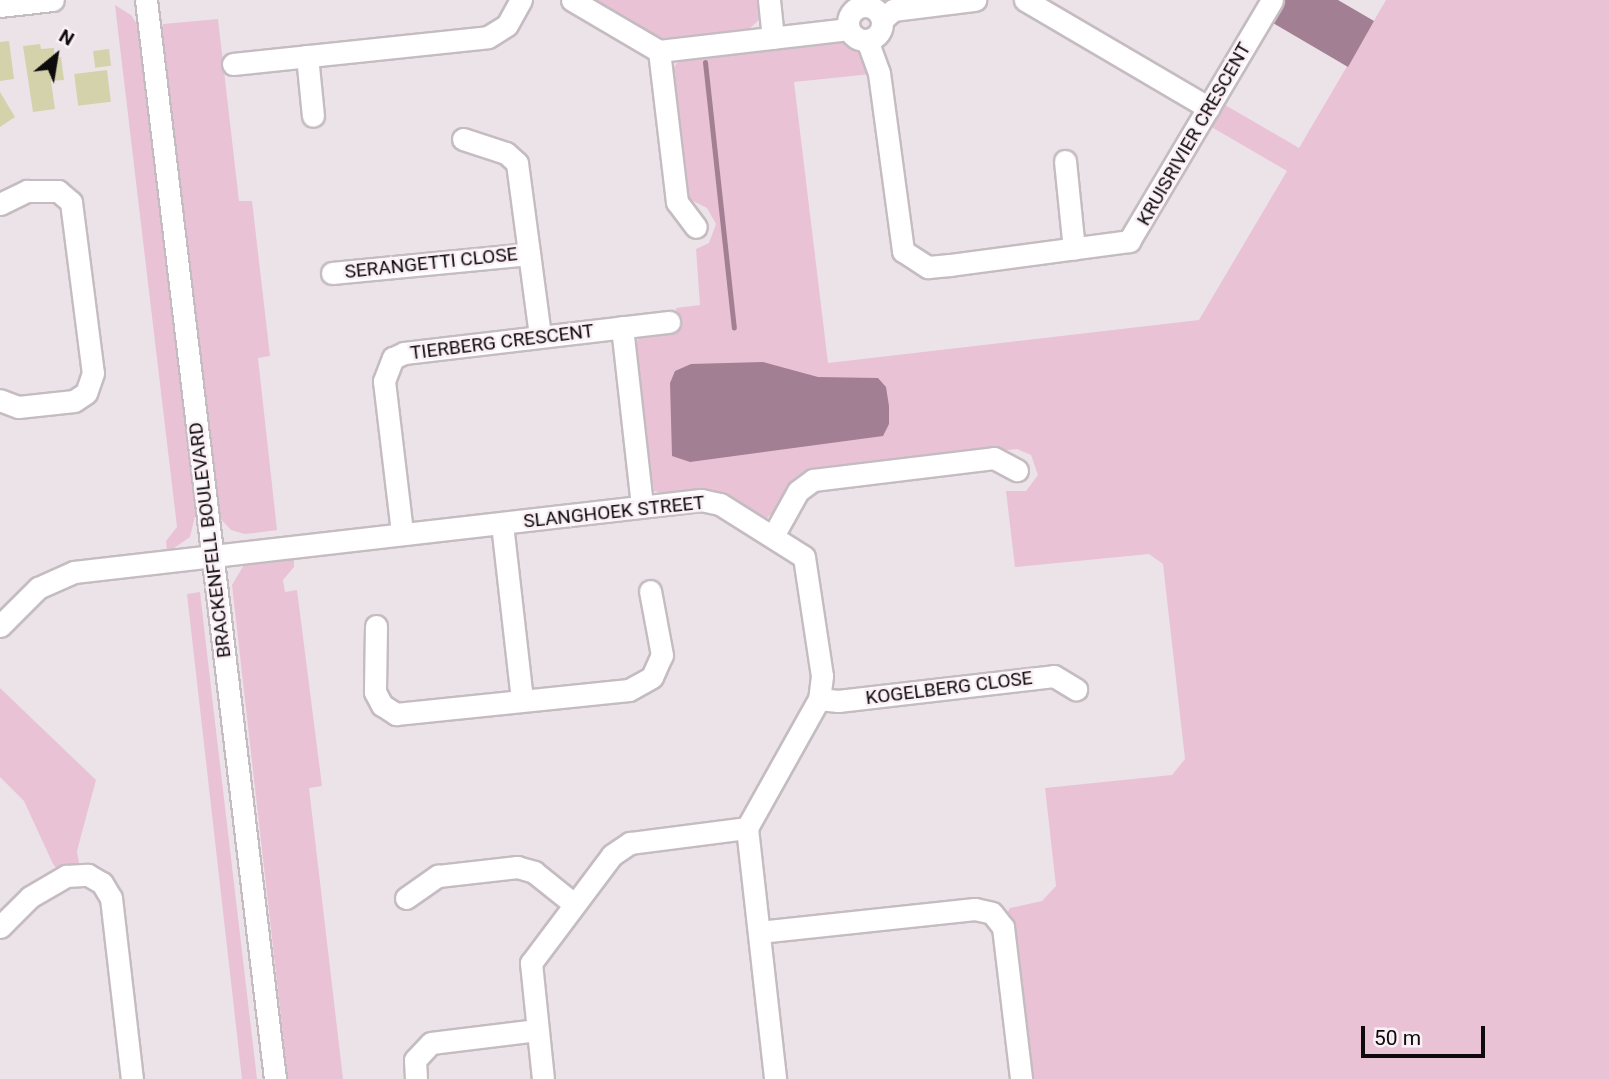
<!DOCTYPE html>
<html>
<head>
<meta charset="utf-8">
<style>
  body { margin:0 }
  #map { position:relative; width:1609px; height:1079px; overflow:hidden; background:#ece3e8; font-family:Roboto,sans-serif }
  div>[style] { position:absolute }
  .green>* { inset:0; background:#e9c2d6 }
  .water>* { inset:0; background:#a37f93 }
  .stream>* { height:5px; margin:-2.5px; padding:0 2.5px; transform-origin:2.5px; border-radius:2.5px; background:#a37f93 }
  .building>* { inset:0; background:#d3d2ab; transform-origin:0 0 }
  .roads { filter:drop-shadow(2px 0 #c5bcc1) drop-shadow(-2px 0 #c5bcc1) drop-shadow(0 2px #c5bcc1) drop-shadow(0 -2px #c5bcc1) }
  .minor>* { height:21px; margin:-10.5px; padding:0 10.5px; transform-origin:10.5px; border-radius:10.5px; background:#fff }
  .minor>.ring { margin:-10.5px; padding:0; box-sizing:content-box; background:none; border:21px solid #fff; border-radius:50% }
  span { translate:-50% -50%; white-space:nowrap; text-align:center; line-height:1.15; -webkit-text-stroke:5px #faf0f5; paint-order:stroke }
  .street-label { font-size:19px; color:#0e0b0c }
  .north { position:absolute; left:21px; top:21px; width:70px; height:70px; -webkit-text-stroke:5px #faf0f5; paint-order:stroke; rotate:30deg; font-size:19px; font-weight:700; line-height:28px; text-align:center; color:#0e0b0c }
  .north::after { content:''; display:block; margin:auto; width:24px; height:32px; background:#0e0b0c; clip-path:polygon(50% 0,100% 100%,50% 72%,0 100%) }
  .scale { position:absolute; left:1361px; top:1026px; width:124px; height:32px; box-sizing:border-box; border:4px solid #0e0b0c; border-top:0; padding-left:9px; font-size:21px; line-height:24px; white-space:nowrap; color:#0e0b0c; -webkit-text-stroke:5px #faf0f5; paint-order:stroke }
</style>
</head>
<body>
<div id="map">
  <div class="green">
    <i style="clip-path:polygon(586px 0,761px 0,761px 18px,747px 31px,662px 42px)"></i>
    <i style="clip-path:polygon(1386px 0,1609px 0,1609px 1079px,1029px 1079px,1006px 915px,1010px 908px,1042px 901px,1056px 886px,1045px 788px,1172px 775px,1185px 759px,1163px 564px,1149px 554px,1015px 567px,1006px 491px,1026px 491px,1038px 475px,1031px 455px,1017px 449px,811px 473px,767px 518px,654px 491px,633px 344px,646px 333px,678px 329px,676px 308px,700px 305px,696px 249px,709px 243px,716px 224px,707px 208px,685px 197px,670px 72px,681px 58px,843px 39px,860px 49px,871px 74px,794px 82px,828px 363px,1199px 320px,1287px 171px,1208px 125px,1220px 102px,1299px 148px)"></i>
    <i style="clip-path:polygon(115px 5px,131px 15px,140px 29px,197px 508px,190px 537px,167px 553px,166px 541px,177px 527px)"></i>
    <i style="clip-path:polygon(218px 19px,239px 201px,252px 201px,270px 356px,258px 358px,277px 530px,245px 534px,231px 530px,218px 516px,160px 34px,163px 24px)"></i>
    <i style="clip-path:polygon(294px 555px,294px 567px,283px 580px,285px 592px,297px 590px,322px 786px,309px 788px,343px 1079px,288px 1079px,232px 585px,245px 563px)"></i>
    <i style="clip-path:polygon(200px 592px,215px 722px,257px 1079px,242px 1079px,187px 594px)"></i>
    <i style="clip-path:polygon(0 688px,96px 780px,77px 851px,79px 863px,58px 870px,53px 864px,24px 801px,0 777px)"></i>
  </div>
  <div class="water">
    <i style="clip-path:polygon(1280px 0,1338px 0,1374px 21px,1348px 67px,1268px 20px)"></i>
    <i style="clip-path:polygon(763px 362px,818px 377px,878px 378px,886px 387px,889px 406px,889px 424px,883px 436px,690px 462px,672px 456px,670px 383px,675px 371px,691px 364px)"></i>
  </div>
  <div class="stream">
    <i style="left:705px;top:62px;width:267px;rotate:83.8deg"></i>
  </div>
  <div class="building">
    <i style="clip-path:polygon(9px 41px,14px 79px,0 81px,0 42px)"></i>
    <i style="clip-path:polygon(40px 44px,41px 49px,54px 48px,55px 58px,61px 57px,64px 80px,51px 81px,55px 109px,33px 112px,23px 46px)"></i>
    <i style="left:109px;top:49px;width:17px;height:16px;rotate:83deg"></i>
    <i style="left:107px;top:70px;width:32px;height:33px;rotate:83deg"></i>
    <i style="clip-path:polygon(0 92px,15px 117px,0 127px)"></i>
  </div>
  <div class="roads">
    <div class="minor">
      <i style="left:146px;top:0;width:1087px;rotate:83.18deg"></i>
      <i style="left:572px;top:0;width:101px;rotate:30.4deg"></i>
      <i style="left:659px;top:51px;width:191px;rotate:-6.6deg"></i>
      <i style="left:769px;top:0;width:38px;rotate:84deg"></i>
      <i style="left:1025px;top:0;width:213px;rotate:30.4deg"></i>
      <i class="ring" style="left:848px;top:6px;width:13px;height:13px"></i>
      <i style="left:0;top:6px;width:53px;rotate:-6.5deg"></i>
      <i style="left:882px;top:20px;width:15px;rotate:-42deg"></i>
      <i style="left:893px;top:10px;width:83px;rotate:-7deg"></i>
      <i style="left:867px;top:40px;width:35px;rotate:70deg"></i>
      <i style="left:879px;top:73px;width:180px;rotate:82.3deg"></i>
      <i style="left:903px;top:251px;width:30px;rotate:33deg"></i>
      <i style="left:928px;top:267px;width:22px;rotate:-5deg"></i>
      <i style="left:950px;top:265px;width:181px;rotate:-7.6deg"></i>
      <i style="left:1129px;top:241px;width:280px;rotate:-59.3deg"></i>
      <i style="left:659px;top:51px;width:152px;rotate:83.2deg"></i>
      <i style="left:677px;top:202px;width:31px;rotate:53deg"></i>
      <i style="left:307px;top:56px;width:60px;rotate:84.3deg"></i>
      <i style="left:233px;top:64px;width:256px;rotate:-6deg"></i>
      <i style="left:488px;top:37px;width:22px;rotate:-32deg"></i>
      <i style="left:507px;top:25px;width:29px;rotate:-61deg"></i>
      <i style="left:463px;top:139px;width:45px;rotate:18deg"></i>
      <i style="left:506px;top:153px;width:15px;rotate:42deg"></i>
      <i style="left:517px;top:163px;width:175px;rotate:82.4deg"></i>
      <i style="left:1065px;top:161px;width:88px;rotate:84.2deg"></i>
      <i style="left:0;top:204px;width:30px;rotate:-26deg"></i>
      <i style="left:27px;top:191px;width:31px"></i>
      <i style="left:58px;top:191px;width:17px;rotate:40deg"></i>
      <i style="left:71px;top:202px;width:172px;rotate:82.7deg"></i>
      <i style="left:93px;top:373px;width:21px;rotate:109deg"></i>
      <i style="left:86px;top:393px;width:14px;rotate:146deg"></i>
      <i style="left:74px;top:401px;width:56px;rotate:173.9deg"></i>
      <i style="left:18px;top:407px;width:19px;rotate:-159deg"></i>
      <i style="left:332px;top:273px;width:198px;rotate:-5.5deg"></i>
      <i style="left:622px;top:327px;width:180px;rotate:83.6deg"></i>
      <i style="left:502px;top:524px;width:177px;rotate:83.5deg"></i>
      <i style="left:402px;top:532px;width:152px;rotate:-96.8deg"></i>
      <i style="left:384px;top:381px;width:25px;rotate:-69deg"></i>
      <i style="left:393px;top:358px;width:12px;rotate:-24deg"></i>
      <i style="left:404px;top:353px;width:267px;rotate:-6.7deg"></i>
      <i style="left:773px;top:536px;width:51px;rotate:-60.9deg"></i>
      <i style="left:798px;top:491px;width:19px;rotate:-36deg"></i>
      <i style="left:813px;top:480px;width:182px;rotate:-6.9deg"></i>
      <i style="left:994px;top:458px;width:26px;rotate:28deg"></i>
      <i style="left:0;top:626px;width:54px;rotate:-45deg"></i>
      <i style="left:38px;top:588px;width:39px;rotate:-24deg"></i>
      <i style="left:74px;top:572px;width:631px;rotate:-6.55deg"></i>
      <i style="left:701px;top:500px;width:19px;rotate:12deg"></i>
      <i style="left:720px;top:504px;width:99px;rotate:32.2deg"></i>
      <i style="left:804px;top:557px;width:120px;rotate:81.4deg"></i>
      <i style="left:822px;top:676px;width:23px;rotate:97deg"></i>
      <i style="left:819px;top:699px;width:148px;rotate:119.2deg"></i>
      <i style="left:747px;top:828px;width:253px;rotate:83.6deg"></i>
      <i style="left:376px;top:626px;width:66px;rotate:90.9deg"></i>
      <i style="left:375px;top:692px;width:15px;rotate:62deg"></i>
      <i style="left:382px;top:705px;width:17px;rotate:33deg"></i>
      <i style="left:396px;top:714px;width:234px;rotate:-5.9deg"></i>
      <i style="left:629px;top:690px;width:26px;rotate:-29deg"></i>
      <i style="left:652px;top:677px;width:24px;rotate:-66deg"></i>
      <i style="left:662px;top:655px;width:65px;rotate:-100.6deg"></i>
      <i style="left:819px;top:699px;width:19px;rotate:6deg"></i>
      <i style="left:838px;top:701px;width:217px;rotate:-6.6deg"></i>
      <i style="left:1054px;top:676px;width:26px;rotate:31deg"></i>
      <i style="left:406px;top:898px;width:39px;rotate:-35deg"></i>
      <i style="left:438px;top:876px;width:80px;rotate:-6.5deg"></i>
      <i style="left:517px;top:867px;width:18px;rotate:16deg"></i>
      <i style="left:534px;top:872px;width:51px;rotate:38.7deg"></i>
      <i style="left:0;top:927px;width:42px;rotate:-45deg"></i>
      <i style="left:30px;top:897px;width:42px;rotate:-30.3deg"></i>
      <i style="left:66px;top:876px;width:22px;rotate:-3deg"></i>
      <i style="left:88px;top:875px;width:16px;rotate:30deg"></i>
      <i style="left:102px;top:883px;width:17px;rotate:59deg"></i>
      <i style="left:111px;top:898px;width:182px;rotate:83.4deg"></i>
      <i style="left:759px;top:932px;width:217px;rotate:-6.1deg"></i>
      <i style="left:975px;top:909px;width:17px;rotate:13deg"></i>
      <i style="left:992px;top:913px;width:18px;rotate:52deg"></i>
      <i style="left:1003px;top:927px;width:153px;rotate:83.2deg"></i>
      <i style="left:416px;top:1079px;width:19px;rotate:-93deg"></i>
      <i style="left:415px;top:1060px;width:23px;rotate:-47deg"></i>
      <i style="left:431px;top:1043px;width:107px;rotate:-7deg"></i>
      <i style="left:543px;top:1079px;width:117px;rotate:-95.9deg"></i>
      <i style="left:531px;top:963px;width:135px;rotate:-53.1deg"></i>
      <i style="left:612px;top:855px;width:22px;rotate:-34deg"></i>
      <i style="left:630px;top:843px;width:118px;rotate:-7.3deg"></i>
    </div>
  </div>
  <div class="street-label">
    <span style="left:1194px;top:134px;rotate:-60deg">KRUISRIVIER CRESCENT</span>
    <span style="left:431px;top:263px;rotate:-6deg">SERANGETTI CLOSE</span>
    <span style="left:502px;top:342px;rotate:-7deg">TIERBERG CRESCENT</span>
    <span style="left:614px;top:512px;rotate:-6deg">SLANGHOEK STREET</span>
    <span style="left:210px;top:540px;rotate:-97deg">BRACKENFELL BOULEVARD</span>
    <span style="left:949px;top:688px;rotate:-7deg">KOGELBERG CLOSE</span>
  </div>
  <div class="north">N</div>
  <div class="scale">50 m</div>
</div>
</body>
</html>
